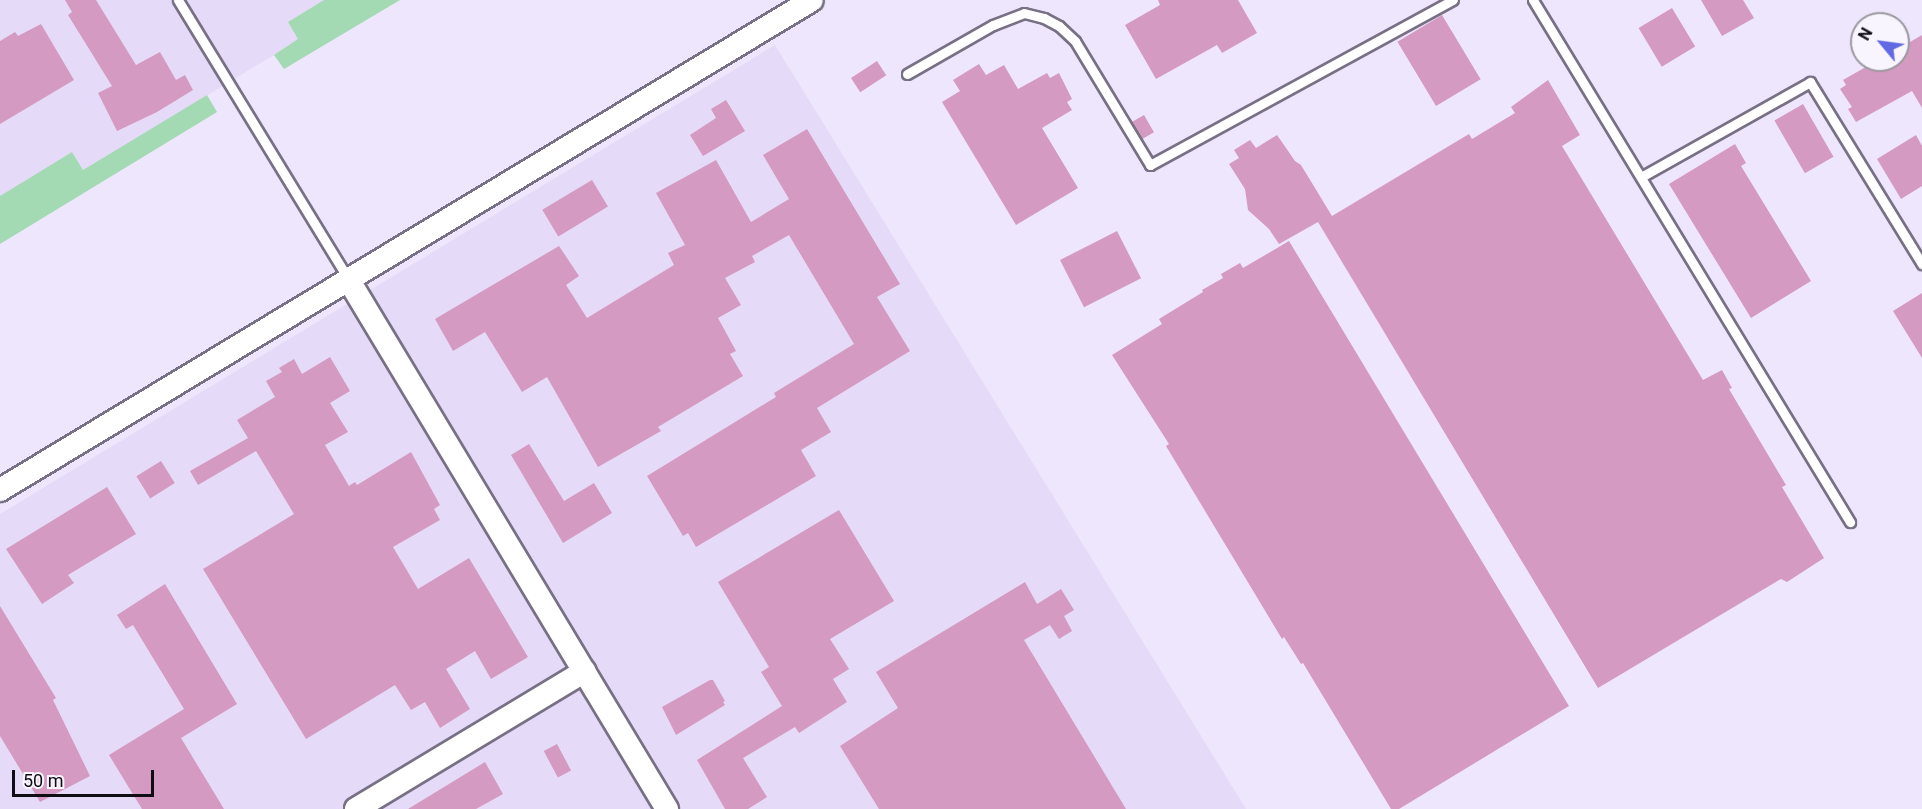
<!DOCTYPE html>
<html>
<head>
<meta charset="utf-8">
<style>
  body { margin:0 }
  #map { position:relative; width:1922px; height:809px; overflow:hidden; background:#eee6fc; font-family:Roboto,sans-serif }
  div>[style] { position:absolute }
  .built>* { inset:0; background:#e5daf7 }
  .green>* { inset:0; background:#a3dab4 }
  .building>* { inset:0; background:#d59ac1; transform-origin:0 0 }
  .roads { filter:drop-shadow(2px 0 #787084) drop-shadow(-2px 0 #787084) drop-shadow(0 2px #787084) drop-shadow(0 -2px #787084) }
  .service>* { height:9px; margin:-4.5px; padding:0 4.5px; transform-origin:4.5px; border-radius:4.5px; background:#fff }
  .tertiary>* { height:22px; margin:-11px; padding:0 11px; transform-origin:11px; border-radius:11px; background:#fff }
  span { translate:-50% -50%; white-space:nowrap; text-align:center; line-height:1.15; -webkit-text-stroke:4.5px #f9f5fe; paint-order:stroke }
  .north { position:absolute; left:1850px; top:12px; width:60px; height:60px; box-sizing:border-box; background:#f9f5fe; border:2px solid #9b98a0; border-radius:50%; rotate:299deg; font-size:16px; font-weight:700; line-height:24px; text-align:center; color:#0f0c13 }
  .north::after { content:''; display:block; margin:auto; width:21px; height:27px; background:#616ae2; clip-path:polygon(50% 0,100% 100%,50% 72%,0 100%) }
  .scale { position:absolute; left:12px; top:770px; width:142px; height:27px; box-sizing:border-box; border:3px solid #0f0c13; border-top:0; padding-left:8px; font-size:18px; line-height:21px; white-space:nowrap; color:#0f0c13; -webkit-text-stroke:4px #f9f5fe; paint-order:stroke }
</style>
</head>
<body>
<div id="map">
  <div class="built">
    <i style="clip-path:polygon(0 0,324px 0,288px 22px,299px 39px,274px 55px,83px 170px,72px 152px,0 196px)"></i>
    <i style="clip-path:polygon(775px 45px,1246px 809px,0 809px,0 514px)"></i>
  </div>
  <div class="green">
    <i style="clip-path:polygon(324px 0,400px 0,284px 69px,274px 55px,298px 39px,288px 22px)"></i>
    <i style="clip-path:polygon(207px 95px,217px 112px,0 244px,0 196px,72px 152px,83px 170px)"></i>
  </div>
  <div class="building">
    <i style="clip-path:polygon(65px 0,96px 0,136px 65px,160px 52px,176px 80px,185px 75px,193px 90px,157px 112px,117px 131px,98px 93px,112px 86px,68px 15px,72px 12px)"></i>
    <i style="clip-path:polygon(1158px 0,1238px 0,1257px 33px,1222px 53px,1217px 45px,1156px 79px,1125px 25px,1160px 5px)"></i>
    <i style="clip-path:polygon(1701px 0,1743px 0,1754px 18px,1722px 36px)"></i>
    <i style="left:1672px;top:8px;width:45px;height:39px;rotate:59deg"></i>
    <i style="left:1442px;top:15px;width:75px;height:52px;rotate:59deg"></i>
    <i style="clip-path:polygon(41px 24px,74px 80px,0 124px,0 41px,15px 32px,18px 36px)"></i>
    <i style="clip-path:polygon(1922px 35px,1922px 108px,1912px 91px,1856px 122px,1848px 109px,1852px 107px,1840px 89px,1846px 85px,1843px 80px,1878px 60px,1898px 60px,1898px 49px)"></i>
    <i style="left:877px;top:61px;width:17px;height:31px;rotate:57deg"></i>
    <i style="clip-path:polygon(979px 64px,986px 75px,1004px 65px,1018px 89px,1047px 73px,1050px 78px,1059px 73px,1072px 99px,1067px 102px,1072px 110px,1042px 128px,1078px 188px,1016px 225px,942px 102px,960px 91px,953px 80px)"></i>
    <i style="clip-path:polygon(1548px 80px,1580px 135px,1562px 146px,1703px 380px,1722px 370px,1732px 388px,1729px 389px,1786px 485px,1782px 487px,1824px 558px,1787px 582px,1781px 579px,1598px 688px,1318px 222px,1279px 244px,1269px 229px,1248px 210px,1245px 189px,1229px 164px,1239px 158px,1234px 150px,1250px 140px,1256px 148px,1277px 135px,1295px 161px,1301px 165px,1332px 216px,1469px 134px,1472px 139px,1515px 113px,1511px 107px)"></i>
    <i style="clip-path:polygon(726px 100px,745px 131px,703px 156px,690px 135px,716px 118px,711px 109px)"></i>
    <i style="left:1803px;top:104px;width:61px;height:33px;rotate:60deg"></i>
    <i style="left:1144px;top:115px;width:20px;height:14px;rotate:60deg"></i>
    <i style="clip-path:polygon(807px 129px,900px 284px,877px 297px,910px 351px,817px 408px,831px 432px,801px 450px,816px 476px,696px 547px,688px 533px,683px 536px,647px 476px,776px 397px,774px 393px,854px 344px,789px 235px,752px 256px,755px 262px,725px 278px,741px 305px,718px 318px,736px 351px,730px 354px,743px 376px,658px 427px,661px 431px,598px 467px,547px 377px,522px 392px,485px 332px,453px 351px,435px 319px,559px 246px,579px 276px,566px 285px,587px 318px,674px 265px,668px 253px,685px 245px,656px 193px,716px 160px,751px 222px,789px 199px,763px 155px)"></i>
    <i style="clip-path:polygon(1916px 135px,1922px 146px,1922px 186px,1901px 199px,1877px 159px)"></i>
    <i style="clip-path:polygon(1735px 144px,1746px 163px,1741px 166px,1811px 281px,1751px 318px,1669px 184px)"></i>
    <i style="left:592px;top:180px;width:31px;height:58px;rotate:59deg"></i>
    <i style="left:1117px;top:231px;width:53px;height:64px;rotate:63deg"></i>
    <i style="clip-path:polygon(1289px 241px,1569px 706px,1399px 809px,1391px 809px,1303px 663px,1301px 664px,1284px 637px,1282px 639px,1166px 446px,1169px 444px,1112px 355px,1162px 324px,1159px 319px,1203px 292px,1202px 290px,1223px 278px,1221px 274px,1240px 263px,1243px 268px)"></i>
    <i style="clip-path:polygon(1922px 293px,1922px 358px,1893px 311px)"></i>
    <i style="clip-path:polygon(330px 357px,350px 391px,330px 403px,348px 432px,325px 445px,349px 486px,355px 482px,357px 485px,411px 452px,440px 505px,434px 509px,440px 520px,393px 547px,418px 589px,469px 558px,528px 657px,491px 679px,475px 651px,446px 669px,470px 709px,440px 728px,425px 702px,411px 710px,395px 685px,306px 739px,203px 569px,294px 514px,256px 451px,198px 485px,190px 471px,248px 438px,237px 420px,275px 397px,266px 381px,282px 372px,279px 368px,294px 359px,302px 374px)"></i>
    <i style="clip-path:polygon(529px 444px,564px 501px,594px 483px,612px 513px,563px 543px,511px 455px)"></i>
    <i style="left:161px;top:461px;width:26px;height:29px;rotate:58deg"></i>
    <i style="clip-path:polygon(107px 487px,136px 534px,68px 575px,74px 583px,42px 604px,6px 549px)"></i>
    <i style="clip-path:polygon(839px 510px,894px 601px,830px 639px,849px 669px,833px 679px,847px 702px,799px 733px,795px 727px,743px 758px,767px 797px,748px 809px,725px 809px,697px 760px,782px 706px,761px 672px,769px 667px,718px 582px)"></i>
    <i style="clip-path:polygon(1025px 582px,1037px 604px,1061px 589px,1074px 610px,1064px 616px,1072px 631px,1059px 639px,1050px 625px,1024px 640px,1126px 809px,879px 809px,840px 746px,898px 708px,876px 672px)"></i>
    <i style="clip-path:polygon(165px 584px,237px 704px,181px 738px,224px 809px,142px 809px,109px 755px,184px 709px,133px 625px,126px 629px,117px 615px)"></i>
    <i style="clip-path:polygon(0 606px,56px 698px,53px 700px,90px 776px,40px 802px,0 736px)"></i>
    <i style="clip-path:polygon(710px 680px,713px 680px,725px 701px,723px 702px,725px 705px,676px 735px,662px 707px)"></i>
    <i style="left:557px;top:744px;width:30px;height:15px;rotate:62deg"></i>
    <i style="clip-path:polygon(485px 762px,503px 794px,476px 809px,408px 809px)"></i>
  </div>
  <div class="roads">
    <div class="service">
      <i style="left:178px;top:0;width:327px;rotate:58.6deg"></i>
      <i style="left:1533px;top:0;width:611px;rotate:58.73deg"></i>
      <i style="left:907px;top:74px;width:99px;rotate:-29.7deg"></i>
      <i style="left:993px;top:25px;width:33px;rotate:-21deg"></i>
      <i style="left:1024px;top:13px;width:21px;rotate:14deg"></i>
      <i style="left:1044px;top:18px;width:17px;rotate:28deg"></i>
      <i style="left:1059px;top:26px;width:22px;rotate:43deg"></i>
      <i style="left:1075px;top:41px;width:145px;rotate:58.8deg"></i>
      <i style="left:1150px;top:165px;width:345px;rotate:-28.6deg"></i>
      <i style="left:1641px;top:177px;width:194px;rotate:-29.3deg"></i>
      <i style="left:1810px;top:82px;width:214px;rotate:58.4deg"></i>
    </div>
    <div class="tertiary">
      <i style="left:348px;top:279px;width:619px;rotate:58.96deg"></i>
      <i style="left:0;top:490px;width:948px;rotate:-31.11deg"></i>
      <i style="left:356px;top:809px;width:267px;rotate:-31.1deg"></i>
    </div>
  </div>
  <div class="north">N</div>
  <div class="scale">50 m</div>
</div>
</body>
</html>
